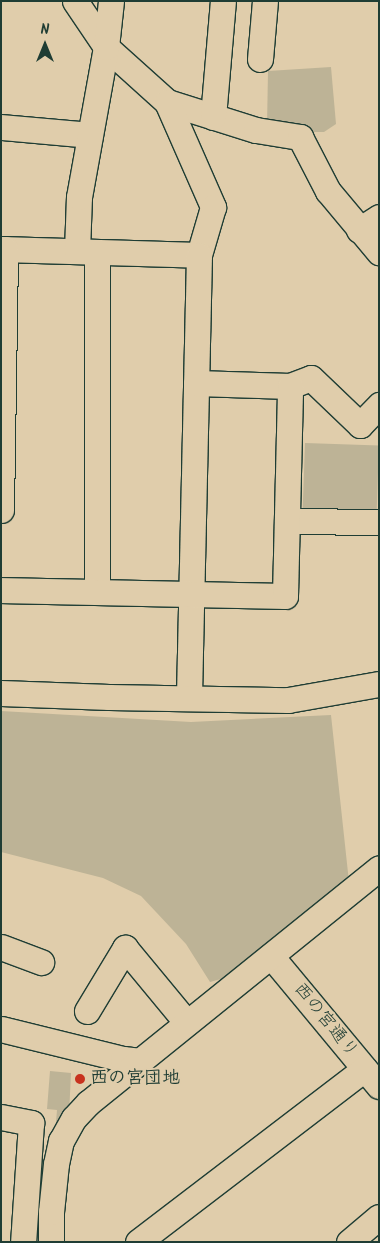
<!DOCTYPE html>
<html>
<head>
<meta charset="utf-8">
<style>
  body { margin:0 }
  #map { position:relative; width:380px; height:1243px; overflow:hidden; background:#e0cdab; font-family:Kalam,"Klee One",sans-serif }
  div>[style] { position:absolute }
  .green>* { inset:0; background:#bdb396; transform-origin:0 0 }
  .roads { filter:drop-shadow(1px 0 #1f3d34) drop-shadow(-1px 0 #1f3d34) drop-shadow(0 1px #1f3d34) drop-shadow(0 -1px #1f3d34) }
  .minor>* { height:25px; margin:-12.5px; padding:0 12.5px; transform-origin:12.5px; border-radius:12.5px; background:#e0cdab }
  .dots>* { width:14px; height:14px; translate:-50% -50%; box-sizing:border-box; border:2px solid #e0cdab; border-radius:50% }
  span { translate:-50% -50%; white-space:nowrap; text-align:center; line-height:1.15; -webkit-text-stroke:4px #e0cdab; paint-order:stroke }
  .street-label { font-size:18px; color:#1f3d34 }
  .poi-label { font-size:18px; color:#1f3d34; font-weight:700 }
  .left { translate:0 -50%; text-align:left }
  .frame { position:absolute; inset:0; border:2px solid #1f3d34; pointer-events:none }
  .north { position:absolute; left:20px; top:20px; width:50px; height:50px; -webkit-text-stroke:4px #e0cdab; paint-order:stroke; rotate:0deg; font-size:14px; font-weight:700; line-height:20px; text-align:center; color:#1f3d34 }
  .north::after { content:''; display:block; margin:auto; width:18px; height:22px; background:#1f3d34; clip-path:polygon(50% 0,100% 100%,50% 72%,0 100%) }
</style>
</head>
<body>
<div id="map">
  <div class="green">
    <i style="clip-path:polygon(331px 67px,336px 124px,324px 132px,303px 132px,267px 126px,268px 71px)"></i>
    <i style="left:305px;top:443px;width:74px;height:72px;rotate:2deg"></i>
    <i style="clip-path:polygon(1px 711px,191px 722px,331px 715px,349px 882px,228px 977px,210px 982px,186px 944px,141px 896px,103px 878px,1px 852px)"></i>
    <i style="clip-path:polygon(50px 1071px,71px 1073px,69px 1115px,55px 1134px,57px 1110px,47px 1109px)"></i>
  </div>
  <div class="roads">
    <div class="minor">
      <i style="left:75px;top:1px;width:55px;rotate:56deg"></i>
      <i style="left:106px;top:47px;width:82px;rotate:42deg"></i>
      <i style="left:167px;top:102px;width:93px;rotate:17.5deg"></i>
      <i style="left:256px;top:130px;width:45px;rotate:9deg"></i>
      <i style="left:300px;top:137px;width:61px;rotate:62.6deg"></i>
      <i style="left:328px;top:191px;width:80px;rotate:50.1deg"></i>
      <i style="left:260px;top:59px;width:58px;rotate:-85.1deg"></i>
      <i style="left:167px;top:102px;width:115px;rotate:66.3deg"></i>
      <i style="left:213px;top:207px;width:50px;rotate:106.3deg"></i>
      <i style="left:213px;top:117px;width:116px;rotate:-85.1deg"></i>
      <i style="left:1px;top:127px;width:89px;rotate:5.1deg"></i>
      <i style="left:359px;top:230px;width:24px;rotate:-33deg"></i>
      <i style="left:1px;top:249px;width:198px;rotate:1.7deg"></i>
      <i style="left:199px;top:255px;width:443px;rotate:91.3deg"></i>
      <i style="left:77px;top:251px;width:54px;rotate:-87.9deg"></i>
      <i style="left:79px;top:197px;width:152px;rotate:-79.8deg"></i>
      <i style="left:106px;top:47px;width:46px;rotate:-83.8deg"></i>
      <i style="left:97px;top:252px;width:339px;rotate:90deg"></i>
      <i style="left:196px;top:383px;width:94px;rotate:1.8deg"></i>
      <i style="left:290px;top:386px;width:22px;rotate:-21deg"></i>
      <i style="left:311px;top:378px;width:68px;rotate:43.8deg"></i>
      <i style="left:360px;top:425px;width:28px;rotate:-46deg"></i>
      <i style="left:1px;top:510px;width:261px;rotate:-89.1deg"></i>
      <i style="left:287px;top:521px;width:92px;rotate:0.6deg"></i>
      <i style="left:1px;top:590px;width:284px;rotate:1.2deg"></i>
      <i style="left:285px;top:596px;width:210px;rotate:-88.6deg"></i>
      <i style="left:1px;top:693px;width:108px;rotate:2.1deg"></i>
      <i style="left:109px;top:697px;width:179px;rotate:1deg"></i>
      <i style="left:288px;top:700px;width:92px;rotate:-10deg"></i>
      <i style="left:1px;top:947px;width:43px;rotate:20.6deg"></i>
      <i style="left:271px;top:956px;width:169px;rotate:50.3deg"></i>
      <i style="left:87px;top:1011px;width:74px;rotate:-58.9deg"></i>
      <i style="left:125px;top:948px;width:97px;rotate:50.4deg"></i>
      <i style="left:1px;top:1029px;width:126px;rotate:13.8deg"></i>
      <i style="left:123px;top:1059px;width:18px;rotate:6deg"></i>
      <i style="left:1px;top:1117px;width:31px;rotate:11deg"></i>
      <i style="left:31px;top:1123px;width:119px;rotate:93.8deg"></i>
      <i style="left:51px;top:1242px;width:30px;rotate:-90deg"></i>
      <i style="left:51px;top:1212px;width:48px;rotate:-84.1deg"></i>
      <i style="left:56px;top:1164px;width:24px;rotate:-78deg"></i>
      <i style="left:61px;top:1141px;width:26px;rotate:-61deg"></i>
      <i style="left:74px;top:1118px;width:21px;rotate:-47deg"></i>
      <i style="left:88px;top:1103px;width:374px;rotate:-38.9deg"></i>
      <i style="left:138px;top:1242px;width:285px;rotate:-37.4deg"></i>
      <i style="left:349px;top:1242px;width:39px;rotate:-40deg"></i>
    </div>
  </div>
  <div class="dots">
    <i style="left:80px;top:1079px;background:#c8321e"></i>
  </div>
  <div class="street-label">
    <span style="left:325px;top:1021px;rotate:51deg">西の宮通り</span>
  </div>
  <div class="poi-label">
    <span class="left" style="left:90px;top:1079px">西の宮団地</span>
  </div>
  <div class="frame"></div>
  <div class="north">N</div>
</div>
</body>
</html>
